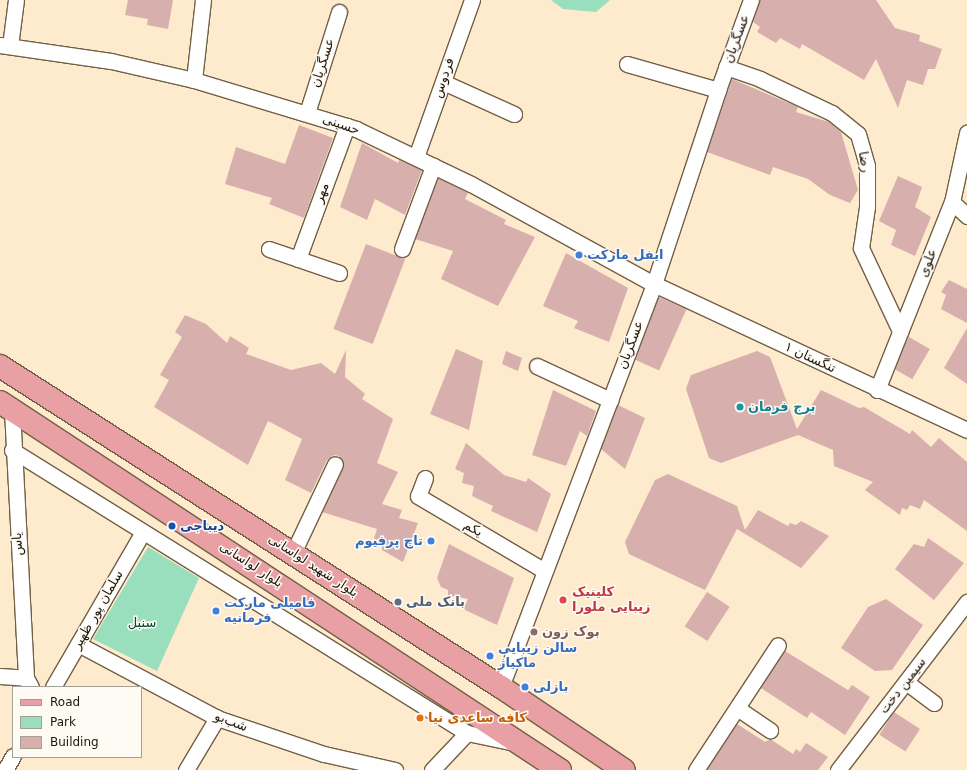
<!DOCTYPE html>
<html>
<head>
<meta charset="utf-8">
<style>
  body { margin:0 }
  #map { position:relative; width:967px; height:770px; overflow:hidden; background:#feeacc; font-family:"DejaVu Sans","Noto Sans Arabic",sans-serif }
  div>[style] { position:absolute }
  .green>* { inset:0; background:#9adfbd }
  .building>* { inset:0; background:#d7b0ae; transform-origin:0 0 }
  .roads { filter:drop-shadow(1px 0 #716045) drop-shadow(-1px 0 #716045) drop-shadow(0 1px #716045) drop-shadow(0 -1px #716045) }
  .minor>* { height:15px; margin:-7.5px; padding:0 7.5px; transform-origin:7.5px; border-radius:7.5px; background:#fff }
  .primary>* { height:22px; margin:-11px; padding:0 11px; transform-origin:11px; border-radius:11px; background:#e8a0a4 }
  .dots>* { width:11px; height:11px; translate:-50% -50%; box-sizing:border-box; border:2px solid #fefaf4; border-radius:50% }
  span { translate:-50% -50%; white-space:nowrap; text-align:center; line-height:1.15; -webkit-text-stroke:3px #fefaf4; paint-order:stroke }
  .street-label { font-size:13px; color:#1e170c }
  .shop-label { font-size:13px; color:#366cbe; font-weight:700 }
  .left { translate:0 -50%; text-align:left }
  .right { translate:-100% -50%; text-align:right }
  .culture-label { font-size:13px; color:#0d838f; font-weight:700 }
  .transit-label { font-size:13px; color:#164399; font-weight:700 }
  .health-label { font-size:13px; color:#be3a42; font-weight:700 }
  .service-label { font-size:13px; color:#4e5e75; font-weight:700 }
  .park-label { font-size:13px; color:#00452e }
  .education-label { font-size:13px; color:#785e54; font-weight:700 }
  .food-label { font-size:13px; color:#c56008; font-weight:700 }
  .legend { position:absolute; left:12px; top:686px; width:130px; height:72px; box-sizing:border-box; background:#fefaf4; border:1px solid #a49f97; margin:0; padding:5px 7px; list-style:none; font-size:12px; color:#1e170c }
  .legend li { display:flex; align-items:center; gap:8px; height:20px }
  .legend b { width:20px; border:1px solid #a49f97 }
</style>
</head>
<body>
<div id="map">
  <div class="green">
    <i style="clip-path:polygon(551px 0,610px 0,596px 12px,563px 9px)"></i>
    <i style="clip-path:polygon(148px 547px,199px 578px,157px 671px,93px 639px)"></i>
  </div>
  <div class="building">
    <i style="clip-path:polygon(128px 0,173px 0,168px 29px,147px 25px,148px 19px,125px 15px)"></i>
    <i style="clip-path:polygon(760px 0,876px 0,895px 28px,920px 35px,919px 41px,942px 49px,935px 69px,928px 69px,923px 85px,907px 80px,898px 108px,876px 59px,864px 80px,802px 44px,800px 49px,780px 38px,776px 43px,757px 32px,760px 27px,753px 22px)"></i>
    <i style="clip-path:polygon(732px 79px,798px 107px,796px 112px,829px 122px,841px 132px,858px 190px,850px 203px,830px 195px,808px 179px,773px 167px,770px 175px,707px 152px)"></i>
    <i style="clip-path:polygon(299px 125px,333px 138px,304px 218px,269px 204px,272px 198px,225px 184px,236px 147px,285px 164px)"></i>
    <i style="clip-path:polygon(362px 143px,398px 163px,399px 160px,422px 170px,405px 215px,375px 199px,367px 220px,340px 207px)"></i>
    <i style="clip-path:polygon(898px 176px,922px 187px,915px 207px,931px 217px,915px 256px,891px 245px,896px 230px,879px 221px)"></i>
    <i style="clip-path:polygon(438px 178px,468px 193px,465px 199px,506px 220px,504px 224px,535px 237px,498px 306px,441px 279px,453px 251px,415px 239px)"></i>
    <i style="left:366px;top:244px;width:42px;height:91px;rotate:21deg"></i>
    <i style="clip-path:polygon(566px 253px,628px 288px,609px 342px,574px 328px,578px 321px,543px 306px)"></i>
    <i style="clip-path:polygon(949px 280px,967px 289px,967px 323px,941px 309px,946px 295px,941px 292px)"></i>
    <i style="left:659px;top:297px;width:30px;height:67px;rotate:24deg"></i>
    <i style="clip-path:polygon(185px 315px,206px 324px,227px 343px,230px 336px,249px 348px,246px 354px,291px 370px,321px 363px,335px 374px,346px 350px,345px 377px,365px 394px,362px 399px,393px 419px,377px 463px,398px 472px,382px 504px,402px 510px,399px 518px,418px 523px,403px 562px,382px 550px,382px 545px,374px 538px,377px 529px,322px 512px,343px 467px,339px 456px,334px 455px,327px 460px,311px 493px,285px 480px,302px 439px,268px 421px,248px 465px,154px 407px,169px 380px,160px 375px,182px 337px,175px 332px)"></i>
    <i style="clip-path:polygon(967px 328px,967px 384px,944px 368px)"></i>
    <i style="left:909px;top:337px;width:24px;height:35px;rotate:30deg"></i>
    <i style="clip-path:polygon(456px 349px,483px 361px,469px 430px,430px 414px)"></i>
    <i style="clip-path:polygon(506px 351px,522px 358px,518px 371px,502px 364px)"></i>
    <i style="clip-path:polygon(757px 351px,770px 357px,797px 429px,821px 390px,859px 408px,864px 407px,910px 434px,912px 430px,931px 447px,939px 438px,967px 462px,967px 531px,924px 500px,920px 509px,910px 505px,907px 510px,902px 508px,900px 515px,865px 490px,873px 482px,834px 466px,833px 450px,798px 435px,721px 463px,709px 458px,686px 389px,691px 375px)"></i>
    <i style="clip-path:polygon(553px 390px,596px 411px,587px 436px,580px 431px,566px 466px,532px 455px)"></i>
    <i style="clip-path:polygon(618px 405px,645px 418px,625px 469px,601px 449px)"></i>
    <i style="clip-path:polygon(466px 443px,504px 475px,526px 482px,528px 478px,551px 494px,537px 532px,491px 511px,493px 506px,472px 496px,474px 486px,462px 483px,464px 473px,455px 469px)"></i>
    <i style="clip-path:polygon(668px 474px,737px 506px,745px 530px,758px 510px,788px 526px,790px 523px,796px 525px,801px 521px,829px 536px,801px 568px,737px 529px,705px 590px,629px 554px,625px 542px,655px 480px)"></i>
    <i style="clip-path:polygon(928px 538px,964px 563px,934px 600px,895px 569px,914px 544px,924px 547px)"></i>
    <i style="clip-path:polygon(449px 544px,514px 578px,497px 625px,463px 609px,468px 599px,448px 595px,448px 590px,441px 587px,437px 578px)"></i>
    <i style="left:707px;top:592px;width:27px;height:41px;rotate:33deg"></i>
    <i style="clip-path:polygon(886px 599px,923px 625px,892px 670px,875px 671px,841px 648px,868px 607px)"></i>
    <i style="clip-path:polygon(785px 651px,848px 690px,852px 685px,870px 697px,845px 735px,811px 712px,807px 718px,761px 688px)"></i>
    <i style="left:894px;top:712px;width:31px;height:27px;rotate:33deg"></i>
    <i style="clip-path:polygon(737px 724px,765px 742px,770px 739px,793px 754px,796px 749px,800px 752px,806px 743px,828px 757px,818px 770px,707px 770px)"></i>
  </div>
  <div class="roads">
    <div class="minor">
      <i style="left:0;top:45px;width:112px;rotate:8.2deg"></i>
      <i style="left:111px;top:61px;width:85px;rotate:12.9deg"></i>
      <i style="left:194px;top:80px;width:169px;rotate:16.8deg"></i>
      <i style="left:356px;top:129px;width:127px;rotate:25.6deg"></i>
      <i style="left:471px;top:184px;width:209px;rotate:28.7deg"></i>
      <i style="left:654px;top:284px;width:345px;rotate:25deg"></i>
      <i style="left:10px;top:46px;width:46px;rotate:-82.6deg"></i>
      <i style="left:627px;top:64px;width:95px;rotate:15.9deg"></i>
      <i style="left:726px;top:67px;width:36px;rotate:19deg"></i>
      <i style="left:760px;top:79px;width:80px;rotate:25.3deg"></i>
      <i style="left:832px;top:113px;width:33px;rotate:39deg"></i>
      <i style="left:858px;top:134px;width:33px;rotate:74deg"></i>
      <i style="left:867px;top:166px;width:41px;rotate:90deg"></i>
      <i style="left:867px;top:207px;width:41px;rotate:98.3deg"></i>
      <i style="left:861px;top:248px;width:92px;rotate:64.8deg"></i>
      <i style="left:194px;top:80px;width:81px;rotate:-83.6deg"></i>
      <i style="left:443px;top:82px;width:78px;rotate:24.3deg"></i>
      <i style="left:307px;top:113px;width:106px;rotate:-72.4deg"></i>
      <i style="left:416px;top:157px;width:167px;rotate:-70.4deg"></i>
      <i style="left:952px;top:202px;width:21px;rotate:43deg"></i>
      <i style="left:269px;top:249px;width:74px;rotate:18.9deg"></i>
      <i style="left:402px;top:249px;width:89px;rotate:-69.5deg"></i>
      <i style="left:298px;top:259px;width:142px;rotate:-69.8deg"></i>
      <i style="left:537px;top:366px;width:81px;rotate:25deg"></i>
      <i style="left:877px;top:390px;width:202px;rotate:-68.3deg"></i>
      <i style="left:952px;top:202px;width:71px;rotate:-77.7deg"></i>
      <i style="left:12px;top:410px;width:268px;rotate:87deg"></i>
      <i style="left:26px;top:678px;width:10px;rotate:61deg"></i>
      <i style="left:12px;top:450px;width:536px;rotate:31.88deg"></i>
      <i style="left:467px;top:733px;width:45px;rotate:11.6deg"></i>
      <i style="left:425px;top:478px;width:19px;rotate:111deg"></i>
      <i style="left:418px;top:496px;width:147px;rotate:30.6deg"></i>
      <i style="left:293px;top:553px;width:98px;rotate:-64.7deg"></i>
      <i style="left:78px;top:644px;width:157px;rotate:28deg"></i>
      <i style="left:217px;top:718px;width:113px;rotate:18.6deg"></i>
      <i style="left:324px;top:754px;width:73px;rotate:12.7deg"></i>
      <i style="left:0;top:676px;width:26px;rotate:4deg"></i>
      <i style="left:906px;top:682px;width:35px;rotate:37deg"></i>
      <i style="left:53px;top:687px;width:179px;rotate:-59.9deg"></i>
      <i style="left:501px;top:687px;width:431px;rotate:-69.2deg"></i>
      <i style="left:654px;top:284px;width:204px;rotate:-71.7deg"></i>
      <i style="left:718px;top:90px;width:96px;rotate:-69.9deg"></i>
      <i style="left:737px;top:708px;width:40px;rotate:34deg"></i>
      <i style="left:5px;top:770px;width:16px;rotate:-60deg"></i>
      <i style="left:186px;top:770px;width:61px;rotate:-59.2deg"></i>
      <i style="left:432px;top:770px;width:51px;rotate:-46.6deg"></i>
      <i style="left:696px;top:770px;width:149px;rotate:-56.7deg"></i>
      <i style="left:838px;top:770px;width:212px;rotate:-52.5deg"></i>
    </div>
    <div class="primary">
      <i style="left:0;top:366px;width:595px;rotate:32.65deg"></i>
      <i style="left:501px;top:687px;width:148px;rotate:34deg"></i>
      <i style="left:0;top:402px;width:670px;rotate:33.31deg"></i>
    </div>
  </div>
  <div class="dots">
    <i style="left:579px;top:255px;background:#3f7fe0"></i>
    <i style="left:740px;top:407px;background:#0f9aa8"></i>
    <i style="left:172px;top:526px;background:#1a4fb4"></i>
    <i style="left:431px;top:541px;background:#3f7fe0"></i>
    <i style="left:563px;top:600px;background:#e0444e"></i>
    <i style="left:398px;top:602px;background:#5c6f8a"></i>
    <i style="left:216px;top:611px;background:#3f7fe0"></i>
    <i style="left:534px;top:632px;background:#8d6e63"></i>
    <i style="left:490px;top:656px;background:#3f7fe0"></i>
    <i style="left:525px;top:687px;background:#3f7fe0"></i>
    <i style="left:420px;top:718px;background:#e8710a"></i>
  </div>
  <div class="street-label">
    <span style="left:737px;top:39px;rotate:-69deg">عسگریان</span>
    <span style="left:323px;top:63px;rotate:-72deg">عسگریان</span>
    <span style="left:444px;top:78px;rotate:-71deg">فردوس</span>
    <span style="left:341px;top:125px;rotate:19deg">حسینی</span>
    <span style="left:864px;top:162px;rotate:80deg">رضا</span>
    <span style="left:322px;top:193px;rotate:-70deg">مهر</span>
    <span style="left:928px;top:263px;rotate:-68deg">علوی</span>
    <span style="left:631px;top:345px;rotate:-69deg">عسگریان</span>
    <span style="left:810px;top:358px;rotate:25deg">تنگستان ۱</span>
    <span style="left:473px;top:529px;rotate:30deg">یکم</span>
    <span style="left:18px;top:544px;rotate:-93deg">یاس</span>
    <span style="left:251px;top:565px;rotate:33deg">بلوار لواسانی</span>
    <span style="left:313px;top:566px;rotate:33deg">بلوار شهید لواسانی</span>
    <span style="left:98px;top:610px;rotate:-60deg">سلمان پور ظهیر</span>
    <span style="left:903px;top:686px;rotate:-52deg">سیمین دخت</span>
    <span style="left:231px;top:722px;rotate:21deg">شب‌بو</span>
  </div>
  <div class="shop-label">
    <span class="left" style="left:587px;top:255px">ایفل مارکت</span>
    <span class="right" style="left:423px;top:541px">تاچ پرفيوم</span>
    <span class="left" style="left:224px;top:611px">فامیلی مارکت<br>فرمانیه</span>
    <span class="left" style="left:498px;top:656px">سالن زیبایی<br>ماکیاژ</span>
    <span class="left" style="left:533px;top:687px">بازلی</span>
  </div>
  <div class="culture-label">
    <span class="left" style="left:748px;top:407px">برج فرمان</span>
  </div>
  <div class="transit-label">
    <span class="left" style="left:180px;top:526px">دیباجی</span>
  </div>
  <div class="health-label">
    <span class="left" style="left:572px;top:600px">کلینیک<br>زیبایی ملورا</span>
  </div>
  <div class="service-label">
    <span class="left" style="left:406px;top:602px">بانک ملی</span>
  </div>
  <div class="park-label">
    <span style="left:142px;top:623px">سنبل</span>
  </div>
  <div class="education-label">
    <span class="left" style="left:542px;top:632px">بوک زون</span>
  </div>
  <div class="food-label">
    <span class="left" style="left:428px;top:718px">کافه ساعدی نیا</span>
  </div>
  <ul class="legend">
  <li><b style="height:5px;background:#e8a0a4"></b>Road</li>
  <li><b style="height:11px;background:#9adfbd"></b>Park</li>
  <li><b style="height:11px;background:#d7b0ae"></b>Building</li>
  </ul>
</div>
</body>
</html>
